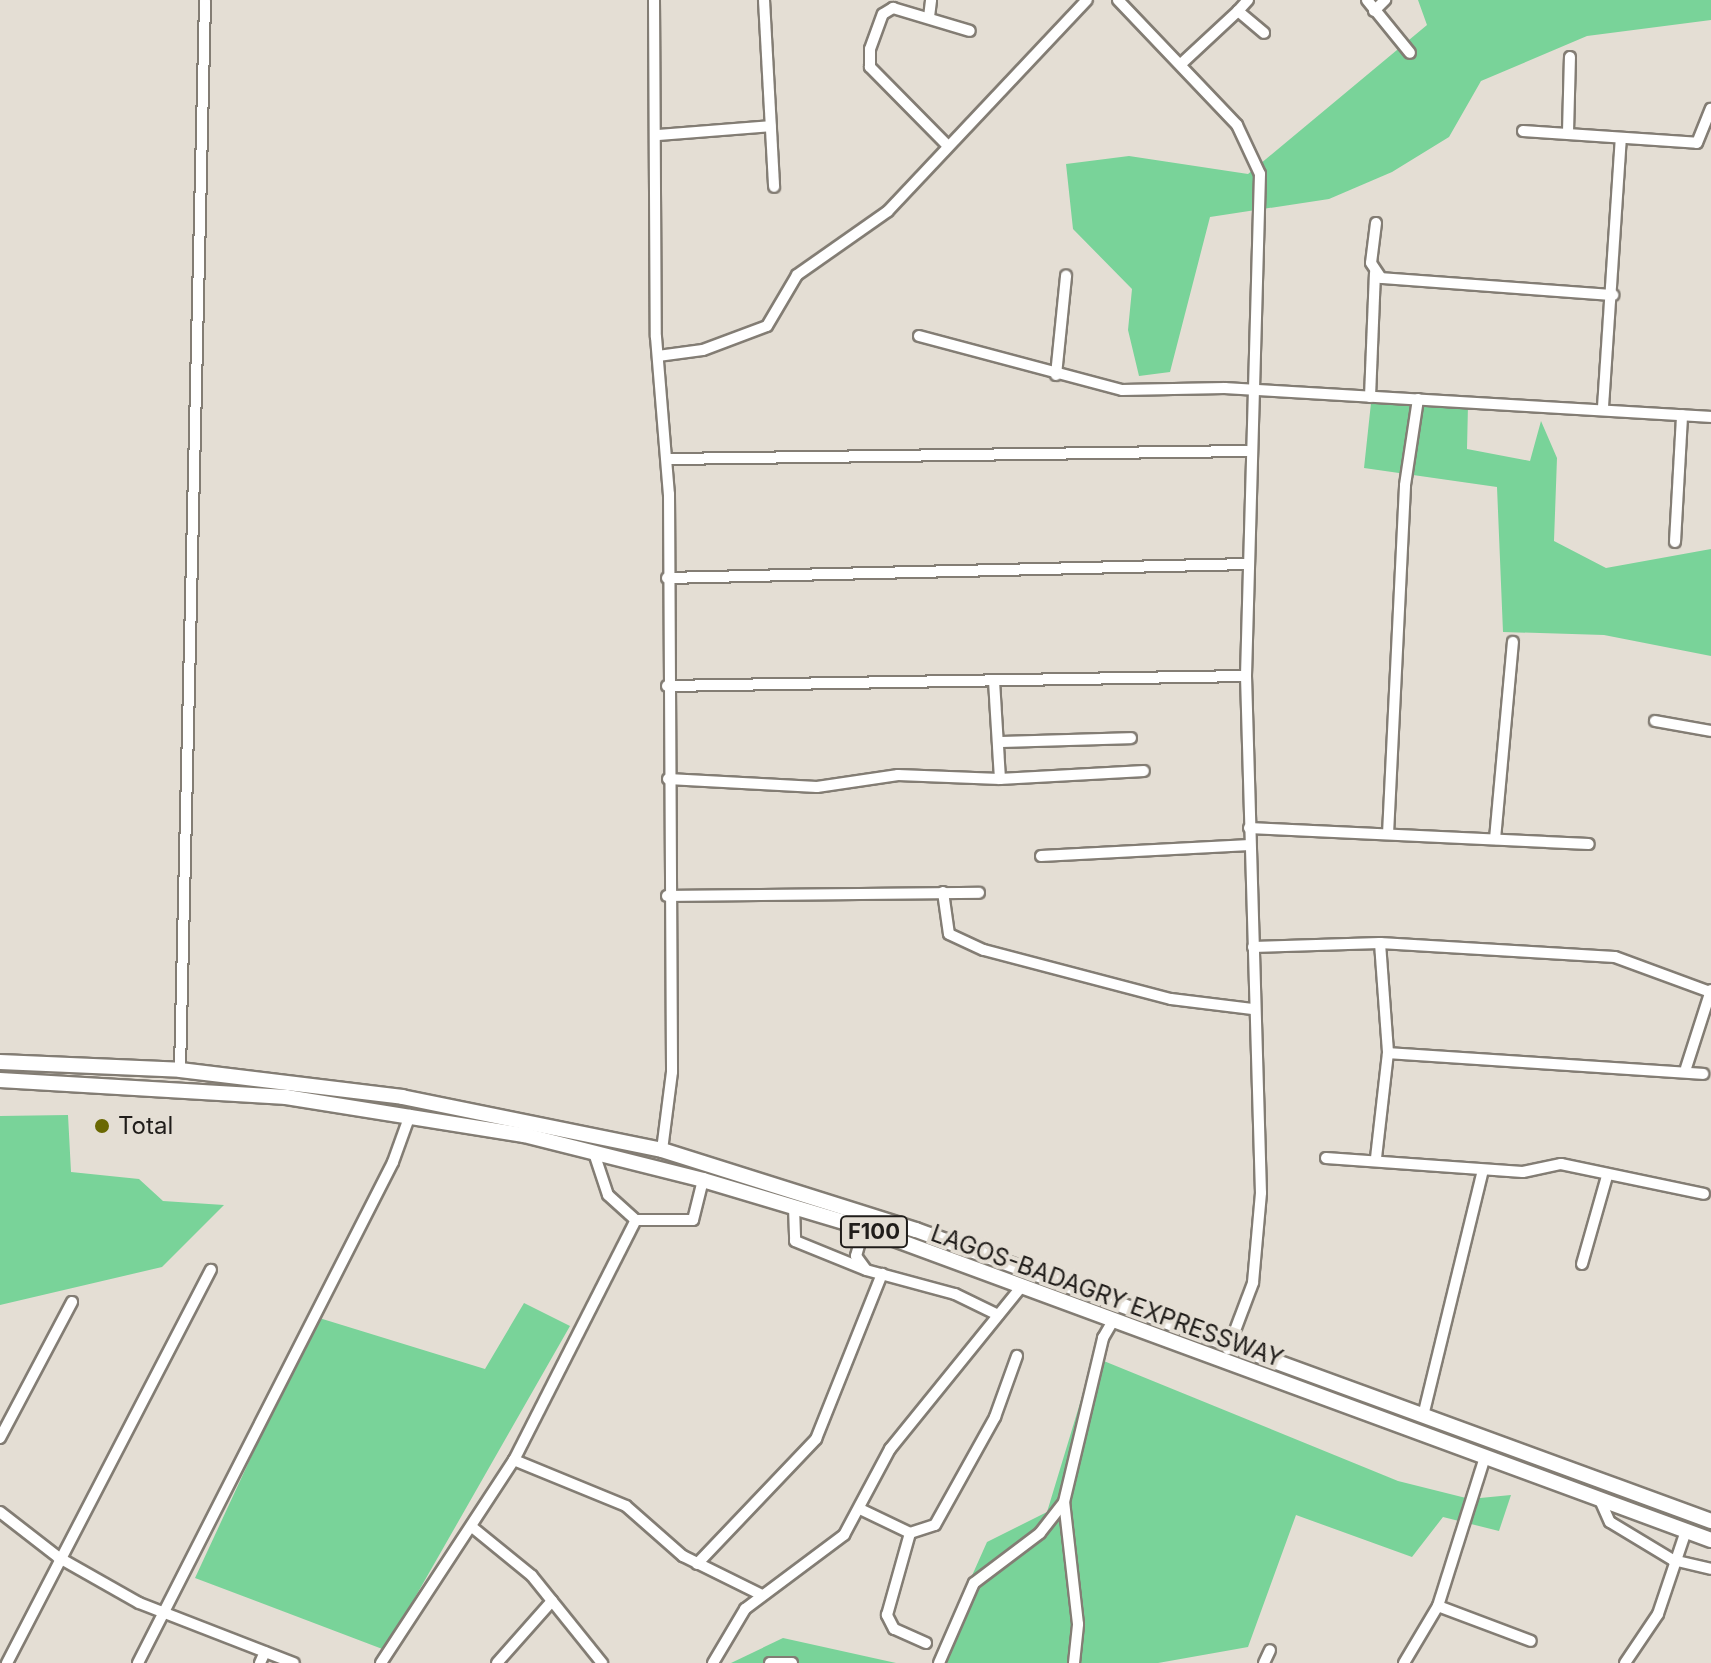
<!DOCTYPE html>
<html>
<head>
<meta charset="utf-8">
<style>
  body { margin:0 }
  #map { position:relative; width:1711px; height:1663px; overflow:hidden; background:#e4ded4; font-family:Inter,sans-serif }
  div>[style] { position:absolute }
  .green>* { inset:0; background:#79d399 }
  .roads { filter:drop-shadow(2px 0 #837d74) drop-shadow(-2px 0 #837d74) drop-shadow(0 2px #837d74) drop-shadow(0 -2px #837d74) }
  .minor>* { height:10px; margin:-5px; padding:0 5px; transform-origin:5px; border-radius:5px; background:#fff }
  .highway>* { height:14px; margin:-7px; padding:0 7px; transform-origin:7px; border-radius:7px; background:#fff }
  .dots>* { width:22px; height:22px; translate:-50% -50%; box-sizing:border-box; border:4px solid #e4ded4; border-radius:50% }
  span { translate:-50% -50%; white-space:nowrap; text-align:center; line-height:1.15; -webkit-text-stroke:8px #e4ded4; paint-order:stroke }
  .shield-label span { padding:2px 6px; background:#e4ded4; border:2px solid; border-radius:6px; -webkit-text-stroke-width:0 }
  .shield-label { font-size:22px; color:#201d1a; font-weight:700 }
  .poi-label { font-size:24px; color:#201d1a }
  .left { translate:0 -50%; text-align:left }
  .street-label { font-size:24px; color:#201d1a }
</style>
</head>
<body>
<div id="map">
  <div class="green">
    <i style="clip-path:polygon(1418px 0,1711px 0,1711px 20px,1587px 36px,1481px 81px,1449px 137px,1392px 172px,1329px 199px,1210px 217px,1170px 372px,1139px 376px,1128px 330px,1132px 289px,1073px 229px,1066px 164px,1129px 156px,1248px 174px,1427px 25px)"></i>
    <i style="clip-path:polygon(1371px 403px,1468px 405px,1467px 449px,1530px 461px,1541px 421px,1557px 458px,1554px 541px,1606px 568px,1711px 549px,1711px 656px,1604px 635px,1503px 632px,1497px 487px,1364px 468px)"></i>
    <i style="clip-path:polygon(68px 1115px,71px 1172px,139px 1179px,163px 1201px,224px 1205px,162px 1267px,0 1305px,0 1116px)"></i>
    <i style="clip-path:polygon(524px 1303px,570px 1326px,385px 1650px,195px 1578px,316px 1317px,485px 1369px)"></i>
    <i style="clip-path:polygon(1094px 1357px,1398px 1481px,1470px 1499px,1511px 1495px,1499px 1531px,1443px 1517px,1412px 1557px,1296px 1515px,1248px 1647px,1158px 1663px,933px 1663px,987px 1542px,1047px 1512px)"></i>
    <i style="clip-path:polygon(783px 1638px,896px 1663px,731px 1663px)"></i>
  </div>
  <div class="roads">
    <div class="minor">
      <i style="left:654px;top:0;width:337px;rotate:89.7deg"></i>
      <i style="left:656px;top:337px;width:158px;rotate:85.3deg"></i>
      <i style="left:669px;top:494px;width:578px;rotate:89.7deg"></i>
      <i style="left:672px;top:1072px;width:79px;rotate:97.3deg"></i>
      <i style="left:764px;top:0;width:187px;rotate:86.9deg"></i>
      <i style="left:1118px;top:0;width:173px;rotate:46.4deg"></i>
      <i style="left:1237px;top:125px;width:54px;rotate:64.9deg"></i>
      <i style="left:1260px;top:174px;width:502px;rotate:91.6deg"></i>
      <i style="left:1246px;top:676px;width:517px;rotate:88.34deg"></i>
      <i style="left:1261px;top:1193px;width:90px;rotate:95.1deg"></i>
      <i style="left:1253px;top:1283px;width:71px;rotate:110.7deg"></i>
      <i style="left:1367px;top:0;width:68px;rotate:50.9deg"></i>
      <i style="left:1238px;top:11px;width:15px;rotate:-48deg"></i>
      <i style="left:1374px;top:11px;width:16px;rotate:-45deg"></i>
      <i style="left:929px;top:17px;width:17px;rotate:-83deg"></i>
      <i style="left:1181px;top:64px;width:78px;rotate:-42.9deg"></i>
      <i style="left:1238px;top:11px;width:34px;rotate:40deg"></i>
      <i style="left:1523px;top:131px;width:174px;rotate:3.9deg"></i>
      <i style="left:1697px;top:143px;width:37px;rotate:-68deg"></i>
      <i style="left:1568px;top:132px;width:75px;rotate:-88.5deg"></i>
      <i style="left:657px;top:135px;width:114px;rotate:-4.5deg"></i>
      <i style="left:947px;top:145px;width:110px;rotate:-134.6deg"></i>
      <i style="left:870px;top:67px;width:18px;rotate:-90deg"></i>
      <i style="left:870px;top:49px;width:37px;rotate:-70deg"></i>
      <i style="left:883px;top:14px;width:12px;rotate:-31deg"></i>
      <i style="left:893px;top:8px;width:80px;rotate:16.6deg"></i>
      <i style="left:1376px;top:223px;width:40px;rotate:97.1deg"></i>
      <i style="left:1371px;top:263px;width:18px;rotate:56deg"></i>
      <i style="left:1381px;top:278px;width:233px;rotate:4.2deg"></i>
      <i style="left:919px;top:336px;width:210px;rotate:14.9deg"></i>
      <i style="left:1122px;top:390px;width:103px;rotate:-1.1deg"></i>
      <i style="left:1225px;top:388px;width:487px;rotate:3.4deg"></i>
      <i style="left:658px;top:356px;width:45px;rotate:-7.6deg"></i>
      <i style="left:703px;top:350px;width:68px;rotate:-20.6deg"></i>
      <i style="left:767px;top:326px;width:59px;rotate:-59.5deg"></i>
      <i style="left:797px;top:275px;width:111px;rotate:-35.1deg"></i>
      <i style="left:888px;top:211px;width:290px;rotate:-46.7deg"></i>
      <i style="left:1056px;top:375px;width:100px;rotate:-84.2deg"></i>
      <i style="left:1370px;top:397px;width:124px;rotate:-87.7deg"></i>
      <i style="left:1603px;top:407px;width:269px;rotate:-86.2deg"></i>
      <i style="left:668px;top:459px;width:579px;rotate:-0.79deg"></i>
      <i style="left:1675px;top:542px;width:127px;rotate:-86.8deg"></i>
      <i style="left:667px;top:578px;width:580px;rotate:-1.38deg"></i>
      <i style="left:667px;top:686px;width:579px;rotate:-0.99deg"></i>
      <i style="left:1655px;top:721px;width:57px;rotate:10.1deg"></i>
      <i style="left:998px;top:742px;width:133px;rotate:-1.7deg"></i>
      <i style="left:668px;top:779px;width:149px;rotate:3.1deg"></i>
      <i style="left:817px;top:787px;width:82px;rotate:-8.4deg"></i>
      <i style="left:898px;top:775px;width:102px;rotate:2.2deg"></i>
      <i style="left:1000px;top:779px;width:98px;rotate:-93.5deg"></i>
      <i style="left:1000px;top:779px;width:144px;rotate:-3.2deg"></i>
      <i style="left:1249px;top:828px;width:340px;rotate:2.7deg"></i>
      <i style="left:1388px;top:834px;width:349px;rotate:-87.2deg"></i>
      <i style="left:1405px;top:485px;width:87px;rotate:-81.4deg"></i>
      <i style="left:1495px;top:839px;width:198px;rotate:-84.8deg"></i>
      <i style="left:1041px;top:856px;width:209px;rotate:-3deg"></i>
      <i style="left:943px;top:892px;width:42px;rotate:81.9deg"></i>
      <i style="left:949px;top:934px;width:38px;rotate:25deg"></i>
      <i style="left:984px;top:950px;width:193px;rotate:14.7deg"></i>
      <i style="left:1171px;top:999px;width:82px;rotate:7deg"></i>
      <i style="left:667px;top:896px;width:312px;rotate:-0.6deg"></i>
      <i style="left:1380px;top:943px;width:110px;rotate:85.8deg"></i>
      <i style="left:1253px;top:947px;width:127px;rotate:-1.8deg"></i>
      <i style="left:1380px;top:943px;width:235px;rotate:3.4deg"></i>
      <i style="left:1615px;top:957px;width:101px;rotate:20.2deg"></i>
      <i style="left:1686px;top:1068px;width:82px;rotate:-72.2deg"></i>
      <i style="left:180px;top:1070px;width:1070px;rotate:-88.66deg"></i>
      <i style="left:594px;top:1153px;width:44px;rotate:71.6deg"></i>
      <i style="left:608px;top:1195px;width:38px;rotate:42deg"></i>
      <i style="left:1326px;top:1158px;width:197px;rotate:4.1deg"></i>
      <i style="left:1523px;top:1172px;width:39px;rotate:-12deg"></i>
      <i style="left:1561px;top:1164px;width:146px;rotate:11.8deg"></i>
      <i style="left:1376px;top:1158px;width:106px;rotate:-83.5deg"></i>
      <i style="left:1388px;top:1053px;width:316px;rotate:3.8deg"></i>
      <i style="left:794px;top:1207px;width:34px;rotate:88deg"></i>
      <i style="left:795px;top:1241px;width:74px;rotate:22.1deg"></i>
      <i style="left:864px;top:1228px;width:29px;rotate:106deg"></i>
      <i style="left:856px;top:1256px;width:17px;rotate:54deg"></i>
      <i style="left:866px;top:1270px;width:92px;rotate:15.1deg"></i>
      <i style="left:955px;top:1294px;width:48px;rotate:26deg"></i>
      <i style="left:1582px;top:1264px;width:91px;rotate:-74.1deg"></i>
      <i style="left:1423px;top:1416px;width:253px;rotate:-76.3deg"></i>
      <i style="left:0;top:1438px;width:154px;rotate:-62.1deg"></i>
      <i style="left:514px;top:1460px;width:121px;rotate:22.3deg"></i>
      <i style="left:626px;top:1506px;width:76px;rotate:41.3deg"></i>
      <i style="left:683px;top:1556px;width:88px;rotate:26.3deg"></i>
      <i style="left:1600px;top:1500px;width:24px;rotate:66deg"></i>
      <i style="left:1610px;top:1522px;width:74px;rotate:31.1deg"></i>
      <i style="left:1673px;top:1560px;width:39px;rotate:13deg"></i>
      <i style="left:860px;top:1509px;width:55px;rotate:25.6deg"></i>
      <i style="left:0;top:1512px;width:73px;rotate:37.8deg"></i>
      <i style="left:58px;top:1557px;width:93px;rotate:29.6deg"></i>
      <i style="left:139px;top:1603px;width:166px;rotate:21.2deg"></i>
      <i style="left:472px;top:1527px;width:77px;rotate:39.2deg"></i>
      <i style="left:532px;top:1576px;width:112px;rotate:51.2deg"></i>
      <i style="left:697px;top:1564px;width:173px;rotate:-46.4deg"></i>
      <i style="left:816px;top:1439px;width:178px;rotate:-68.2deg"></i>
      <i style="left:1438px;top:1606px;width:99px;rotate:20.6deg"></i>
      <i style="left:926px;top:1643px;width:35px;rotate:-156deg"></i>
      <i style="left:894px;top:1629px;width:16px;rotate:-117deg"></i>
      <i style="left:887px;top:1615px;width:85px;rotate:-74.3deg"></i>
      <i style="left:910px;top:1533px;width:26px;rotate:-18deg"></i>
      <i style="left:935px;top:1525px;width:124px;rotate:-60.9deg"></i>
      <i style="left:995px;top:1417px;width:65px;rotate:-70.2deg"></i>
      <i style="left:7px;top:1663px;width:443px;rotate:-62.6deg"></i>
      <i style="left:138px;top:1663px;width:562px;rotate:-63.02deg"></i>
      <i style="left:393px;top:1162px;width:50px;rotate:-70.1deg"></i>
      <i style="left:260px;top:1663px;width:12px;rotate:-66deg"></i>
      <i style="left:381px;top:1663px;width:243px;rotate:-56.8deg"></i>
      <i style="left:514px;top:1460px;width:269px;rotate:-63.1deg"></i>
      <i style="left:636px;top:1220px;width:57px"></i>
      <i style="left:693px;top:1220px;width:41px;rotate:-76deg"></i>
      <i style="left:497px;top:1663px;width:83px;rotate:-48.4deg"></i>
      <i style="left:713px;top:1663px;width:63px;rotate:-59.3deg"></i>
      <i style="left:745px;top:1609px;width:124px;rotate:-36.8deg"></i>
      <i style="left:844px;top:1535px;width:98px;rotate:-61.9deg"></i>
      <i style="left:890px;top:1449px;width:208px;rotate:-51deg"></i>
      <i style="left:770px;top:1663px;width:22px"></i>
      <i style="left:939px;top:1663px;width:87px;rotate:-66.4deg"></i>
      <i style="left:974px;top:1583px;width:83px;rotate:-37.1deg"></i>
      <i style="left:1040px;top:1533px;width:37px;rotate:-52deg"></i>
      <i style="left:1074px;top:1663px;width:39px;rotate:-84deg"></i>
      <i style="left:1078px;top:1624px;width:123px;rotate:-96.5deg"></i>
      <i style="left:1064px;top:1502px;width:169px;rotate:-76.6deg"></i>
      <i style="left:1103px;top:1338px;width:20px;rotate:-60deg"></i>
      <i style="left:1264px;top:1663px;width:14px;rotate:-65deg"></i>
      <i style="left:1404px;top:1663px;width:66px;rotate:-59.2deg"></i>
      <i style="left:1438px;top:1606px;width:156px;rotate:-72.5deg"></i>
      <i style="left:1625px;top:1663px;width:59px;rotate:-56deg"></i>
      <i style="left:1658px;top:1614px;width:88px;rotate:-71.4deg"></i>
    </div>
    <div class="highway">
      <i style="left:0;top:1062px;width:180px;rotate:2.5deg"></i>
      <i style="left:180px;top:1070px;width:224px;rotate:6.9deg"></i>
      <i style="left:402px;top:1097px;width:265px;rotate:11.5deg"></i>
      <i style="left:662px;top:1150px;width:266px;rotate:17.5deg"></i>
      <i style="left:916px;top:1230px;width:847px;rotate:20.1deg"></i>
      <i style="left:0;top:1080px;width:287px;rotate:3.4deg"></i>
      <i style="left:286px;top:1097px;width:241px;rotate:9.1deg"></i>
      <i style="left:524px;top:1135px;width:185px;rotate:14.1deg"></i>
      <i style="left:703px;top:1180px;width:168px;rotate:16.6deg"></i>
      <i style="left:864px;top:1228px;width:903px;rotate:20.22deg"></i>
    </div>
  </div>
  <div class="dots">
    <i style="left:102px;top:1126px;background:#6a6802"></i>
  </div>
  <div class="shield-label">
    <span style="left:874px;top:1232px">F100</span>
  </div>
  <div class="poi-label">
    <span class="left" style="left:118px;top:1126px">Total</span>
  </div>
  <div class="street-label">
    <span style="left:1107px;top:1296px;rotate:20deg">LAGOS-BADAGRY EXPRESSWAY</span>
  </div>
</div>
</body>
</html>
